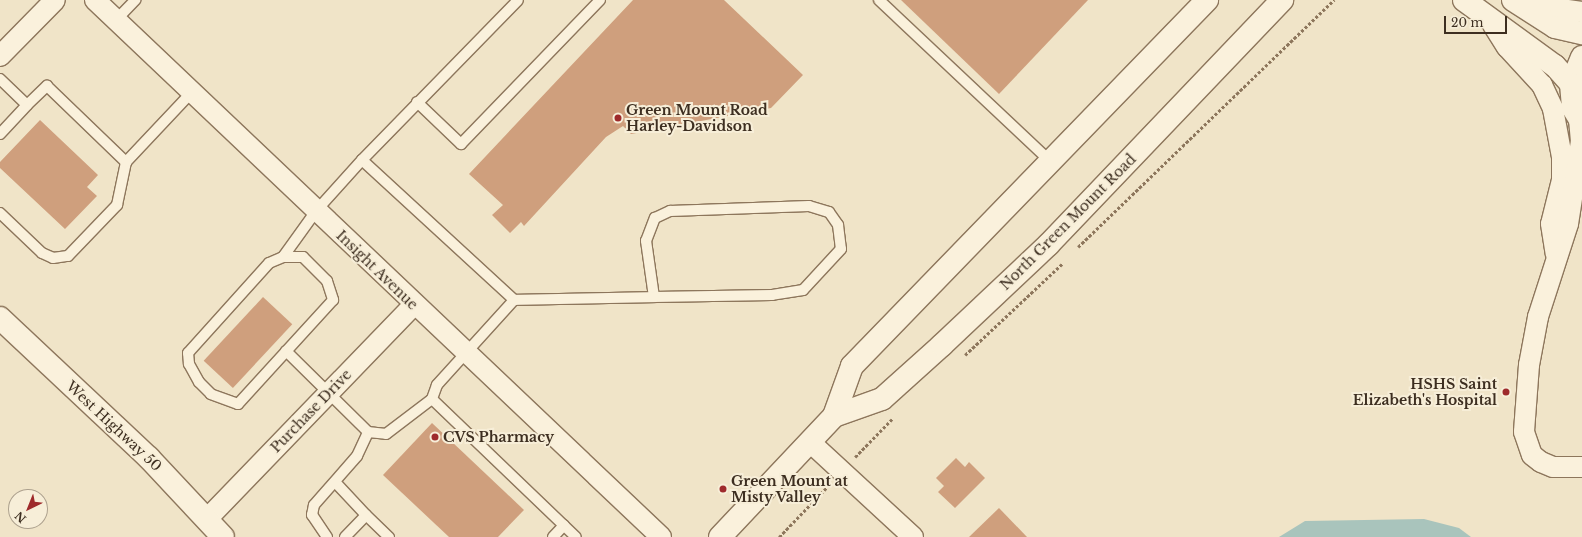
<!DOCTYPE html>
<html>
<head>
<meta charset="utf-8">
<style>
  body { margin:0 }
  #map { position:relative; width:1582px; height:537px; overflow:hidden; background:#f0e4c8; font-family:"Libre Baskerville",serif }
  div>[style] { position:absolute }
  .water>* { inset:0; background:#a9c4bc }
  .building>* { inset:0; background:#cf9f7d; transform-origin:0 0 }
  .path>* { height:2.5px; margin-top:-1.25px; transform-origin:0; background:repeating-linear-gradient(90deg,#8d765c 0 3px,transparent 0 5px) }
  .roads { filter:drop-shadow(1px 0 #8d765c) drop-shadow(-1px 0 #8d765c) drop-shadow(0 1px #8d765c) drop-shadow(0 -1px #8d765c) }
  .service>* { height:10px; margin:-5px; padding:0 5px; transform-origin:5px; border-radius:5px; background:#faf1dc }
  .minor>* { height:20px; margin:-10px; padding:0 10px; transform-origin:10px; border-radius:10px; background:#faf1dc }
  .tertiary>* { height:22px; margin:-11px; padding:0 11px; transform-origin:11px; border-radius:11px; background:#faf1dc }
  .secondary>* { height:22px; margin:-11px; padding:0 11px; transform-origin:11px; border-radius:11px; background:#faf1dc }
  .dots>* { width:11px; height:11px; translate:-50% -50%; box-sizing:border-box; border:2px solid #f7eed8; border-radius:50% }
  span { translate:-50% -50%; white-space:nowrap; text-align:center; line-height:1.15; -webkit-text-stroke:4px #f7eed8; paint-order:stroke }
  .poi-label { font-size:14px; color:#3d2e20; font-weight:700 }
  .left { translate:0 -50%; text-align:left }
  .right { translate:-100% -50%; text-align:right }
  .street-label { font-size:14px; color:#3d2e20 }
  .north { position:absolute; left:8px; top:489px; width:40px; height:40px; box-sizing:border-box; background:#f7eed8; border:1px solid #ada18e; border-radius:50%; rotate:223deg; font-size:11px; font-weight:700; line-height:16px; text-align:center; color:#3d2e20 }
  .north::after { content:''; display:block; margin:auto; width:14px; height:18px; background:#9e2a2b; clip-path:polygon(50% 0,100% 100%,50% 72%,0 100%) }
  .scale { position:absolute; left:1444px; top:16px; width:63px; height:18px; box-sizing:border-box; border:2px solid #3d2e20; border-top:0; padding-left:5px; font-size:12px; line-height:14px; white-space:nowrap; color:#3d2e20; -webkit-text-stroke:3px #f7eed8; paint-order:stroke }
</style>
</head>
<body>
<div id="map">
  <div class="water">
    <i style="clip-path:polygon(1424px 519px,1459px 528px,1471px 537px,1279px 537px,1305px 521px)"></i>
  </div>
  <div class="building">
    <i style="clip-path:polygon(633px 0,724px 0,803px 75px,771px 108px,631px 134px,623px 126px,606px 137px,524px 226px,521px 222px,510px 233px,492px 215px,503px 205px,469px 174px)"></i>
    <i style="clip-path:polygon(901px 0,1088px 0,999px 94px)"></i>
    <i style="clip-path:polygon(40px 120px,98px 175px,87px 187px,97px 196px,65px 229px,0 168px,0 162px)"></i>
    <i style="left:263px;top:297px;width:40px;height:87px;rotate:43deg"></i>
    <i style="clip-path:polygon(432px 423px,524px 510px,498px 537px,449px 537px,383px 475px)"></i>
    <i style="clip-path:polygon(956px 458px,965px 467px,969px 462px,985px 478px,955px 508px,938px 492px,944px 486px,936px 478px)"></i>
    <i style="clip-path:polygon(999px 508px,1027px 537px,969px 537px)"></i>
  </div>
  <div class="path">
    <i style="left:1078px;top:247px;width:356px;rotate:-44deg"></i>
    <i style="left:965px;top:355px;width:133px;rotate:-43.2deg"></i>
    <i style="left:855px;top:457px;width:53px;rotate:-45.8deg"></i>
    <i style="left:779px;top:537px;width:72px;rotate:-46.1deg"></i>
  </div>
  <div class="roads">
    <div class="service">
      <i style="left:879px;top:0;width:233px;rotate:43.3deg"></i>
      <i style="left:116px;top:20px;width:28px;rotate:-46deg"></i>
      <i style="left:0;top:79px;width:37px;rotate:44deg"></i>
      <i style="left:27px;top:105px;width:28px;rotate:-44deg"></i>
      <i style="left:47px;top:86px;width:110px;rotate:43.9deg"></i>
      <i style="left:417px;top:102px;width:61px;rotate:43.7deg"></i>
      <i style="left:461px;top:144px;width:200px;rotate:-46deg"></i>
      <i style="left:0;top:134px;width:40px;rotate:-47deg"></i>
      <i style="left:362px;top:160px;width:223px;rotate:-45.7deg"></i>
      <i style="left:809px;top:206px;width:21px;rotate:17deg"></i>
      <i style="left:829px;top:212px;width:16px;rotate:55deg"></i>
      <i style="left:838px;top:225px;width:24px;rotate:83deg"></i>
      <i style="left:841px;top:249px;width:56px;rotate:132.8deg"></i>
      <i style="left:803px;top:290px;width:31px;rotate:171deg"></i>
      <i style="left:772px;top:295px;width:118px;rotate:179deg"></i>
      <i style="left:654px;top:297px;width:57px;rotate:-98.1deg"></i>
      <i style="left:646px;top:241px;width:25px;rotate:-69deg"></i>
      <i style="left:655px;top:218px;width:17px;rotate:-25deg"></i>
      <i style="left:670px;top:211px;width:139px;rotate:-2.1deg"></i>
      <i style="left:0;top:213px;width:58px;rotate:43.6deg"></i>
      <i style="left:42px;top:253px;width:12px;rotate:24deg"></i>
      <i style="left:53px;top:258px;width:15px;rotate:-8deg"></i>
      <i style="left:68px;top:256px;width:71px;rotate:-46.1deg"></i>
      <i style="left:117px;top:205px;width:44px;rotate:-78.2deg"></i>
      <i style="left:126px;top:162px;width:96px;rotate:-46.7deg"></i>
      <i style="left:283px;top:257px;width:57px;rotate:-54.3deg"></i>
      <i style="left:316px;top:211px;width:69px;rotate:-48deg"></i>
      <i style="left:362px;top:160px;width:207px;rotate:42.6deg"></i>
      <i style="left:514px;top:300px;width:115px;rotate:132.2deg"></i>
      <i style="left:437px;top:385px;width:15px;rotate:110deg"></i>
      <i style="left:283px;top:257px;width:20px"></i>
      <i style="left:303px;top:257px;width:34px;rotate:45deg"></i>
      <i style="left:327px;top:281px;width:20px;rotate:72deg"></i>
      <i style="left:333px;top:300px;width:141px;rotate:132.4deg"></i>
      <i style="left:238px;top:404px;width:29px;rotate:-160deg"></i>
      <i style="left:211px;top:394px;width:17px;rotate:-135deg"></i>
      <i style="left:199px;top:382px;width:21px;rotate:-119deg"></i>
      <i style="left:189px;top:364px;width:11px;rotate:-95deg"></i>
      <i style="left:188px;top:353px;width:121px;rotate:-48deg"></i>
      <i style="left:269px;top:263px;width:15px;rotate:-23deg"></i>
      <i style="left:514px;top:300px;width:140px;rotate:-1.2deg"></i>
      <i style="left:286px;top:351px;width:115px;rotate:44.6deg"></i>
      <i style="left:368px;top:432px;width:18px;rotate:6deg"></i>
      <i style="left:386px;top:434px;width:58px;rotate:-37.3deg"></i>
      <i style="left:432px;top:399px;width:199px;rotate:43.8deg"></i>
      <i style="left:335px;top:482px;width:45px;rotate:46.8deg"></i>
      <i style="left:327px;top:537px;width:27px;rotate:-124deg"></i>
      <i style="left:312px;top:515px;width:10px;rotate:-79deg"></i>
      <i style="left:314px;top:505px;width:65px;rotate:-48.7deg"></i>
      <i style="left:357px;top:456px;width:26px;rotate:-65deg"></i>
      <i style="left:345px;top:537px;width:30px;rotate:-46deg"></i>
      <i style="left:366px;top:515px;width:32px;rotate:44deg"></i>
      <i style="left:553px;top:537px;width:16px;rotate:-47deg"></i>
    </div>
    <div class="minor">
      <i style="left:95px;top:0;width:780px;rotate:43.49deg"></i>
      <i style="left:1530px;top:0;width:17px;rotate:24deg"></i>
      <i style="left:1546px;top:7px;width:36px;rotate:8deg"></i>
      <i style="left:1493px;top:25px;width:26px;rotate:58deg"></i>
      <i style="left:1507px;top:47px;width:52px;rotate:47.4deg"></i>
      <i style="left:1542px;top:85px;width:26px;rotate:65deg"></i>
      <i style="left:1553px;top:109px;width:49px;rotate:79.4deg"></i>
      <i style="left:1562px;top:157px;width:23px;rotate:90deg"></i>
      <i style="left:1562px;top:180px;width:45px;rotate:104deg"></i>
      <i style="left:1551px;top:224px;width:30px;rotate:81deg"></i>
      <i style="left:0;top:56px;width:78px;rotate:-45.5deg"></i>
      <i style="left:1579px;top:119px;width:22px;rotate:85deg"></i>
      <i style="left:1581px;top:141px;width:84px;rotate:98.9deg"></i>
      <i style="left:1568px;top:224px;width:98px;rotate:107.9deg"></i>
      <i style="left:1538px;top:317px;width:49px;rotate:100.6deg"></i>
      <i style="left:1529px;top:365px;width:67px;rotate:94.3deg"></i>
      <i style="left:1524px;top:432px;width:24px;rotate:71deg"></i>
      <i style="left:1532px;top:455px;width:11px;rotate:38deg"></i>
      <i style="left:1541px;top:462px;width:13px;rotate:23deg"></i>
      <i style="left:1553px;top:467px;width:29px"></i>
      <i style="left:810px;top:442px;width:140px;rotate:42.7deg"></i>
      <i style="left:208px;top:518px;width:296px;rotate:-46deg"></i>
    </div>
    <div class="tertiary">
      <i style="left:1464px;top:0;width:112px;rotate:36deg"></i>
      <i style="left:1555px;top:66px;width:24px;rotate:48deg"></i>
      <i style="left:1513px;top:0;width:50px;rotate:32.7deg"></i>
      <i style="left:1555px;top:27px;width:28px;rotate:13deg"></i>
      <i style="left:1582px;top:57px;width:29px;rotate:112deg"></i>
      <i style="left:1571px;top:84px;width:24px;rotate:85deg"></i>
      <i style="left:1573px;top:108px;width:17px;rotate:59deg"></i>
      <i style="left:834px;top:416px;width:51px;rotate:-19.5deg"></i>
      <i style="left:882px;top:399px;width:81px;rotate:-42deg"></i>
      <i style="left:942px;top:345px;width:146px;rotate:-43.3deg"></i>
      <i style="left:1048px;top:245px;width:339px;rotate:-46.3deg"></i>
      <i style="left:720px;top:537px;width:166px;rotate:-46.7deg"></i>
      <i style="left:834px;top:416px;width:53px;rotate:-70.2deg"></i>
      <i style="left:852px;top:366px;width:510px;rotate:-45.87deg"></i>
    </div>
    <div class="secondary">
      <i style="left:0;top:318px;width:204px;rotate:43.2deg"></i>
      <i style="left:149px;top:458px;width:108px;rotate:46.9deg"></i>
    </div>
  </div>
  <div class="dots">
    <i style="left:618px;top:118px;background:#9e2a2b"></i>
    <i style="left:1506px;top:392px;background:#9e2a2b"></i>
    <i style="left:435px;top:437px;background:#9e2a2b"></i>
    <i style="left:723px;top:489px;background:#9e2a2b"></i>
  </div>
  <div class="poi-label">
    <span class="left" style="left:626px;top:118px">Green Mount Road<br>Harley-Davidson</span>
    <span class="right" style="left:1497px;top:392px">HSHS Saint<br>Elizabeth's Hospital</span>
    <span class="left" style="left:443px;top:437px">CVS Pharmacy</span>
    <span class="left" style="left:731px;top:489px">Green Mount at<br>Misty Valley</span>
  </div>
  <div class="street-label">
    <span style="left:1068px;top:222px;rotate:-45deg">North Green Mount Road</span>
    <span style="left:377px;top:270px;rotate:44deg">Insight Avenue</span>
    <span style="left:311px;top:411px;rotate:-46deg">Purchase Drive</span>
    <span style="left:114px;top:426px;rotate:43deg">West Highway 50</span>
  </div>
  <div class="north">N</div>
  <div class="scale">20 m</div>
</div>
</body>
</html>
